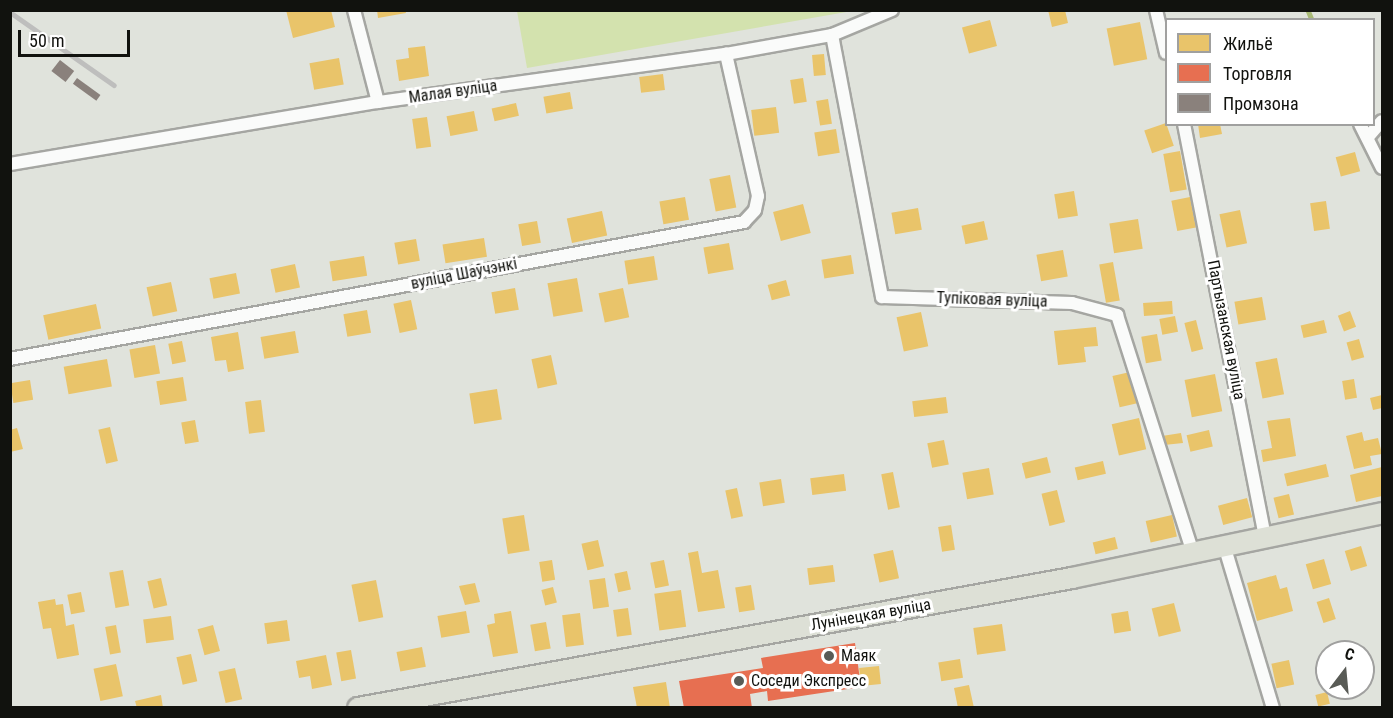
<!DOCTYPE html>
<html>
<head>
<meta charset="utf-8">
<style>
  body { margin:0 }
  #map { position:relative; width:1393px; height:718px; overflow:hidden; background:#e0e3dc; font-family:"Roboto Condensed",sans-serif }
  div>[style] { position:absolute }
  .green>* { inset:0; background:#d3e2ae }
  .homes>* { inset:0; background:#e9c46a; transform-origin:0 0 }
  .shops>* { inset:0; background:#e76f51 }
  .industry>* { inset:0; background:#8a817c; transform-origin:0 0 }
  .stream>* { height:4.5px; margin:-2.25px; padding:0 2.25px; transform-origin:2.25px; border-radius:2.25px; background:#a8ba75 }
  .roads { filter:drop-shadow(2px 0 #a5a6a2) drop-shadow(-2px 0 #a5a6a2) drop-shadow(0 2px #a5a6a2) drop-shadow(0 -2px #a5a6a2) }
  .minor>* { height:12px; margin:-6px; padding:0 6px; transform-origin:6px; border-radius:6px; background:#fafbfa }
  .primary>* { height:20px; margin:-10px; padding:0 10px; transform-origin:10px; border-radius:10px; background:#dde0d6 }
  .rail>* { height:4.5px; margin:-2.25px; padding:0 2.25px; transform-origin:2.25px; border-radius:2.25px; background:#bebebd }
  .dots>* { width:16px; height:16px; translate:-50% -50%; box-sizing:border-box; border:3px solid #fff; border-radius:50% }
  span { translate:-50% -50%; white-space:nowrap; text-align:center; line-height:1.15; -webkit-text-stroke:6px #fff; paint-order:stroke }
  .street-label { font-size:16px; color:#11120e }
  .poi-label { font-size:16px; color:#11120e }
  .left { translate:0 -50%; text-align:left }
  .frame { position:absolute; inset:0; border:12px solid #11120e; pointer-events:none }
  .legend { position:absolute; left:1165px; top:18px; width:210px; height:108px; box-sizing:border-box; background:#fff; border:2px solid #a0a09f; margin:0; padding:8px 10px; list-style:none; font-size:18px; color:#11120e }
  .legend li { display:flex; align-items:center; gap:12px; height:30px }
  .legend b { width:30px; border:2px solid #a0a09f }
  .north { position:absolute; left:1315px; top:640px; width:60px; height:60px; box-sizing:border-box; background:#fff; border:2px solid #a0a09f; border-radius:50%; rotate:16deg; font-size:16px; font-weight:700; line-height:24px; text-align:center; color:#11120e }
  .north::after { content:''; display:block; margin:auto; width:21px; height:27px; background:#595b56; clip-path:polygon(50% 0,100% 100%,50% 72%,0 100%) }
  .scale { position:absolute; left:18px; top:30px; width:112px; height:27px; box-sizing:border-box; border:3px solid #11120e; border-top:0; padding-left:8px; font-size:18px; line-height:21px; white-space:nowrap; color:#11120e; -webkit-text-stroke:4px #fff; paint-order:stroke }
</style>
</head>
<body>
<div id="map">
  <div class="green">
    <i style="clip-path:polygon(517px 11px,517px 10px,852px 11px,527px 68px)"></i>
  </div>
  <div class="homes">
    <i style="clip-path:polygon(286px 10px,331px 10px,335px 27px,293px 38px)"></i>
    <i style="clip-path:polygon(377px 10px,405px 10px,406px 13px,378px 18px)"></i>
    <i style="clip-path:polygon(1048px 10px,1065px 10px,1068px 23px,1052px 27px)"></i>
    <i style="left:990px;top:20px;width:27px;height:29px;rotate:75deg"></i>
    <i style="left:1140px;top:22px;width:38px;height:34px;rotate:79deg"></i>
    <i style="clip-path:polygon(425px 46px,429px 76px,399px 81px,396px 60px,409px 58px,408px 48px)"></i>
    <i style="left:824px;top:54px;width:21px;height:12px;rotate:85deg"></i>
    <i style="left:339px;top:58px;width:27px;height:30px;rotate:80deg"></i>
    <i style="left:663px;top:74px;width:16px;height:24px;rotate:83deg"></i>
    <i style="left:803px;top:78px;width:24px;height:13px;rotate:81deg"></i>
    <i style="left:570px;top:92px;width:17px;height:27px;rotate:80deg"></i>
    <i style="left:828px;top:99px;width:25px;height:12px;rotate:81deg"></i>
    <i style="left:516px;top:103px;width:13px;height:25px;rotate:77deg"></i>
    <i style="left:776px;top:107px;width:26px;height:25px;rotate:83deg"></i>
    <i style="left:474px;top:111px;width:20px;height:28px;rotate:79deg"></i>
    <i style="left:427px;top:117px;width:30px;height:15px;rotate:82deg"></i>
    <i style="left:1166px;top:123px;width:24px;height:23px;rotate:71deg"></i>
    <i style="clip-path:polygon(1198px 124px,1220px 124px,1222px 134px,1200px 138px)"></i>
    <i style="left:836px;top:129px;width:24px;height:22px;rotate:81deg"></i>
    <i style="left:1180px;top:151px;width:39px;height:17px;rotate:80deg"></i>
    <i style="left:1355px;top:152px;width:20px;height:20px;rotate:75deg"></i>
    <i style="left:730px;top:175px;width:33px;height:21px;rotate:79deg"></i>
    <i style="left:1074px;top:191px;width:25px;height:20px;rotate:81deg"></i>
    <i style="left:685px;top:197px;width:23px;height:26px;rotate:80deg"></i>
    <i style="left:1190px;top:197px;width:31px;height:19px;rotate:79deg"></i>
    <i style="left:1326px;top:201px;width:28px;height:16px;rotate:82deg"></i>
    <i style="left:803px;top:204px;width:30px;height:31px;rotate:75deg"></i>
    <i style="left:918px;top:208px;width:22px;height:27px;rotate:80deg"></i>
    <i style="left:1240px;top:210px;width:34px;height:21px;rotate:78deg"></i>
    <i style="left:602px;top:211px;width:25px;height:36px;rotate:78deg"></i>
    <i style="left:1138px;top:219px;width:30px;height:29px;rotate:81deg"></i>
    <i style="left:537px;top:221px;width:22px;height:19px;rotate:80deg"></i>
    <i style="left:984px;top:221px;width:19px;height:23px;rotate:78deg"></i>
    <i style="left:484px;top:238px;width:19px;height:42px;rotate:81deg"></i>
    <i style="left:416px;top:239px;width:22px;height:22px;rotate:80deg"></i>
    <i style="left:729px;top:243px;width:27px;height:26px;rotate:80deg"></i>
    <i style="left:1063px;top:250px;width:27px;height:27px;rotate:80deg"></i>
    <i style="left:851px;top:255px;width:19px;height:30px;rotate:81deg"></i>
    <i style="left:364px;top:256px;width:20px;height:35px;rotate:81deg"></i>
    <i style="left:654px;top:256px;width:24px;height:30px;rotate:81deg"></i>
    <i style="left:1113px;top:262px;width:39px;height:14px;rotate:80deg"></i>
    <i style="left:295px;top:264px;width:24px;height:25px;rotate:78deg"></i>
    <i style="left:236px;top:273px;width:21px;height:27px;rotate:79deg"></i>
    <i style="left:577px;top:278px;width:34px;height:30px;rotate:80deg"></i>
    <i style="left:786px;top:280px;width:16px;height:19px;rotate:75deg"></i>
    <i style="left:171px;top:282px;width:30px;height:25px;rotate:78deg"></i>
    <i style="left:515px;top:288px;width:22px;height:24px;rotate:80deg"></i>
    <i style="left:623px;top:288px;width:30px;height:25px;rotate:78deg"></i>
    <i style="left:1262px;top:297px;width:23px;height:28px;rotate:80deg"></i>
    <i style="left:411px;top:300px;width:30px;height:18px;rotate:78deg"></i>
    <i style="left:1172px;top:301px;width:13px;height:29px;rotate:86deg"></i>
    <i style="left:96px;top:304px;width:25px;height:54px;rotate:78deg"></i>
    <i style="left:367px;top:310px;width:23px;height:24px;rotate:80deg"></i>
    <i style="left:1350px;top:311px;width:17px;height:13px;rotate:69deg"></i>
    <i style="left:921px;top:312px;width:35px;height:25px;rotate:78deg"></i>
    <i style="left:1175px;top:316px;width:16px;height:16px;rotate:79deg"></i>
    <i style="left:1196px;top:320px;width:30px;height:12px;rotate:76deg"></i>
    <i style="left:1324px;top:320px;width:13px;height:24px;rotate:77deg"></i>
    <i style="clip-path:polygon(1096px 327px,1098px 346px,1084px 347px,1086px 362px,1058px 365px,1054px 331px)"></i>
    <i style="left:295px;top:331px;width:22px;height:35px;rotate:80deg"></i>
    <i style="clip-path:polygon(238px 332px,244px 369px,228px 372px,226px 360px,215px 361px,211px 337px)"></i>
    <i style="left:1157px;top:334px;width:27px;height:16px;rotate:80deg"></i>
    <i style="left:1359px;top:339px;width:19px;height:13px;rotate:74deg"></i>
    <i style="left:182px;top:341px;width:21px;height:14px;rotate:79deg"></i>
    <i style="left:155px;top:345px;width:29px;height:26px;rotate:80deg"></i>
    <i style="left:551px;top:355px;width:30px;height:20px;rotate:78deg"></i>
    <i style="left:1277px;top:358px;width:37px;height:22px;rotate:79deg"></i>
    <i style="left:107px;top:359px;width:28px;height:44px;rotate:80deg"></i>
    <i style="left:1130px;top:372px;width:32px;height:18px;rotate:77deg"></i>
    <i style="left:1215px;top:374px;width:38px;height:31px;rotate:79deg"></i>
    <i style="left:183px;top:377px;width:24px;height:27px;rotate:81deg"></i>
    <i style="left:1354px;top:379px;width:19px;height:12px;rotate:81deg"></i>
    <i style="left:30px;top:380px;width:20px;height:20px;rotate:81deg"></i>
    <i style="left:497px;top:389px;width:31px;height:28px;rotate:81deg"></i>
    <i style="clip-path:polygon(1382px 395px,1382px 408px,1373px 410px,1370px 398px)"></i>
    <i style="left:946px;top:397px;width:16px;height:34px;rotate:83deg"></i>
    <i style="left:261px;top:400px;width:32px;height:16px;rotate:83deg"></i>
    <i style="left:1139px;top:418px;width:32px;height:28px;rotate:77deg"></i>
    <i style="clip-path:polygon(1290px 418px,1296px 456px,1263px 462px,1261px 450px,1272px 448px,1267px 421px)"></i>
    <i style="left:195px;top:420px;width:22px;height:14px;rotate:80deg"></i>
    <i style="left:110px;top:427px;width:35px;height:12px;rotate:77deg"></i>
    <i style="clip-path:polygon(17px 428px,23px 449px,10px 452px,10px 430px)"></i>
    <i style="left:1209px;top:430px;width:17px;height:23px;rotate:77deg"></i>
    <i style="clip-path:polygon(1362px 432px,1364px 441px,1378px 438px,1382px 454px,1370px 456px,1372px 465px,1354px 469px,1346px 436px)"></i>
    <i style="clip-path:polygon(1181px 433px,1183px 443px,1164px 445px,1162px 436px)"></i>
    <i style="left:944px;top:440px;width:25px;height:17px;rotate:79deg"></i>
    <i style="left:1047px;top:457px;width:16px;height:26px;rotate:76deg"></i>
    <i style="left:1103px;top:461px;width:13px;height:29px;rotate:77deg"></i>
    <i style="left:1326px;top:464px;width:13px;height:43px;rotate:77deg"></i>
    <i style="clip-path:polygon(1382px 467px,1382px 496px,1356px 502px,1350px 475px)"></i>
    <i style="left:989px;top:468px;width:27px;height:27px;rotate:80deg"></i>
    <i style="left:893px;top:472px;width:36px;height:12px;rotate:79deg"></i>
    <i style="left:844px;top:474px;width:17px;height:34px;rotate:83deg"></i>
    <i style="left:781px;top:479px;width:24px;height:22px;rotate:81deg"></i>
    <i style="left:737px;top:488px;width:29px;height:12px;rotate:78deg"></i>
    <i style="left:1057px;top:490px;width:33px;height:16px;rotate:76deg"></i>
    <i style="left:1289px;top:494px;width:21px;height:16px;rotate:76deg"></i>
    <i style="left:1247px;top:498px;width:20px;height:30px;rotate:75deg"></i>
    <i style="left:524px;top:515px;width:36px;height:22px;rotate:81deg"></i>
    <i style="left:1172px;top:515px;width:22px;height:27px;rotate:77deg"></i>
    <i style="left:951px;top:525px;width:25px;height:13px;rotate:81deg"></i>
    <i style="left:1115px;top:537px;width:12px;height:23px;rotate:76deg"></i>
    <i style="left:598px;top:540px;width:27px;height:17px;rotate:77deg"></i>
    <i style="left:1361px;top:546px;width:21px;height:17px;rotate:73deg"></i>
    <i style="left:893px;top:550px;width:29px;height:20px;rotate:78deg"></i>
    <i style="clip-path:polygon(698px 551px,702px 573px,718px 570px,725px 608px,698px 612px,688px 553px)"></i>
    <i style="left:1324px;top:559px;width:26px;height:19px;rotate:74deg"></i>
    <i style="left:552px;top:560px;width:20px;height:13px;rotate:81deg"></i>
    <i style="left:664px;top:560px;width:26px;height:14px;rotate:79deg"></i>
    <i style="left:833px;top:565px;width:17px;height:26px;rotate:83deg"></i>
    <i style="left:123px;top:570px;width:36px;height:14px;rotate:80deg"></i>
    <i style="left:627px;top:571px;width:19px;height:13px;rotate:78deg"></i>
    <i style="clip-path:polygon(1276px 575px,1280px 589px,1287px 587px,1293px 611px,1257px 621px,1247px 583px)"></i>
    <i style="left:161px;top:578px;width:28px;height:14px;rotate:77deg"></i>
    <i style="left:605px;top:578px;width:29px;height:16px;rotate:82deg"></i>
    <i style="left:376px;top:580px;width:38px;height:25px;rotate:79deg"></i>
    <i style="clip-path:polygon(475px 583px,480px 602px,465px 605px,459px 586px)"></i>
    <i style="left:751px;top:585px;width:25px;height:16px;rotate:81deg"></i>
    <i style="left:553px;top:587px;width:16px;height:12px;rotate:76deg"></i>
    <i style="left:681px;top:590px;width:37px;height:27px;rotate:82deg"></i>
    <i style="left:81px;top:592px;width:20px;height:14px;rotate:79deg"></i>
    <i style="left:1329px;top:598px;width:22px;height:13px;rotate:72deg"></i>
    <i style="clip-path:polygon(55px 599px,56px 605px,63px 604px,66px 626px,74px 624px,79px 655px,57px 659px,51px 628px,43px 629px,38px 602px)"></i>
    <i style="left:1174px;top:603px;width:29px;height:23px;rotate:76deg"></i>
    <i style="left:628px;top:608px;width:27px;height:15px;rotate:82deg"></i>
    <i style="left:466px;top:611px;width:22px;height:29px;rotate:80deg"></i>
    <i style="clip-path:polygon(511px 611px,518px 653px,493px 657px,487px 625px,495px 623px,494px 614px)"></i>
    <i style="left:1128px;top:611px;width:20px;height:17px;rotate:81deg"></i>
    <i style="left:580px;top:613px;width:32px;height:18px;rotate:83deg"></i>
    <i style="left:171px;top:616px;width:24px;height:28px;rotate:83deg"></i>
    <i style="left:287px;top:620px;width:21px;height:23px;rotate:82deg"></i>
    <i style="left:546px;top:622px;width:27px;height:16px;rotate:80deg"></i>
    <i style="left:1002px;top:624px;width:27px;height:29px;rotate:82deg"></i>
    <i style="left:116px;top:625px;width:28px;height:11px;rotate:80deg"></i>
    <i style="left:213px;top:625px;width:27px;height:16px;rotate:75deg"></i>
    <i style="left:422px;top:647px;width:20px;height:26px;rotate:79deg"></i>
    <i style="left:351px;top:650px;width:29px;height:15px;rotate:80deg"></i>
    <i style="left:191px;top:654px;width:28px;height:15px;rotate:77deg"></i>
    <i style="clip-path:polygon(326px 655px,332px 685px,312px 689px,310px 676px,299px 678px,296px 661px)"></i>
    <i style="left:960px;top:659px;width:19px;height:22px;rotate:81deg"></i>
    <i style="left:1289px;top:660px;width:25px;height:18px;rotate:78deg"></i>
    <i style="left:116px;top:664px;width:33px;height:23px;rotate:78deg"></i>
    <i style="left:879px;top:666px;width:18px;height:20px;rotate:84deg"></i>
    <i style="left:235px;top:668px;width:32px;height:17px;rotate:77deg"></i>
    <i style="clip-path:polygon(666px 682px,670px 708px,637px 708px,633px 687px)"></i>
    <i style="clip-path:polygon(969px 685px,974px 708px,958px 708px,954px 688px)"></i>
    <i style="left:1327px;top:692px;width:12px;height:12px;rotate:76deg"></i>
    <i style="clip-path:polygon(161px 695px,163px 708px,137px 708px,135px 701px)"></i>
  </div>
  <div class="shops">
    <i style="clip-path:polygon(855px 643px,861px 687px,768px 701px,767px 691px,750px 694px,752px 708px,684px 708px,679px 681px,763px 668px,761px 658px)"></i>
  </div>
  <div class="industry">
    <i style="left:60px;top:60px;width:18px;height:14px;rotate:38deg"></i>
    <i style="left:77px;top:78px;width:29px;height:7px;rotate:36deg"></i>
  </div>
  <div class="stream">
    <i style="left:1308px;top:10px;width:11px;rotate:68deg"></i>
  </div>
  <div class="roads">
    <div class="minor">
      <i style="left:354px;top:10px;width:95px;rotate:75.4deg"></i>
      <i style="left:1156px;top:10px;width:44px;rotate:76.9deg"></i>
      <i style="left:832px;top:35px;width:267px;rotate:79.2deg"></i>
      <i style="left:882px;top:297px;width:190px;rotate:1.8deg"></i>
      <i style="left:1072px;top:303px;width:47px;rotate:14.9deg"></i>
      <i style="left:1117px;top:315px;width:250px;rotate:72.3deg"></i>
      <i style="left:1184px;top:124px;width:419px;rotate:78.9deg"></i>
      <i style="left:1360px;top:124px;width:49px;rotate:63.4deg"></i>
      <i style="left:1368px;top:137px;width:21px;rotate:-49deg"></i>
      <i style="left:10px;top:164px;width:373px;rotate:-9.6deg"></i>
      <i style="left:378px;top:102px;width:351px;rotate:-7.9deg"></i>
      <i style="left:726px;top:54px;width:108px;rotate:-10.2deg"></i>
      <i style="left:832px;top:35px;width:65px;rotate:-22.6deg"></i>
      <i style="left:10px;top:359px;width:747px;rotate:-10.57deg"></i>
      <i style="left:744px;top:222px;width:16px;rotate:-47deg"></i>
      <i style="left:755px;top:210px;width:14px;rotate:-78deg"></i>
      <i style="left:758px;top:196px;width:146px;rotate:-102.7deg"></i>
      <i style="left:1224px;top:545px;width:170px;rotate:73.3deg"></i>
    </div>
    <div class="primary">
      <i style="left:358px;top:708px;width:726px;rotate:-10.32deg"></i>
      <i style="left:1072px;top:578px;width:317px;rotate:-11.8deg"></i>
    </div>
  </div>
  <div class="rail">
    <i style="left:10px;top:12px;width:127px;rotate:35.1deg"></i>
  </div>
  <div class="dots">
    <i style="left:829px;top:656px;background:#595b56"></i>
    <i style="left:739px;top:681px;background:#595b56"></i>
  </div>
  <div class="street-label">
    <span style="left:453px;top:92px;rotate:-8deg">Малая вуліца</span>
    <span style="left:464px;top:274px;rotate:-11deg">вуліца Шаўчэнкі</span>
    <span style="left:992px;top:300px;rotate:2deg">Тупіковая вуліца</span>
    <span style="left:1226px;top:330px;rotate:79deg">Партызанская вуліца</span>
    <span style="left:871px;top:615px;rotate:-10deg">Лунінецкая вуліца</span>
  </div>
  <div class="poi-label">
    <span class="left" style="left:841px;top:656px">Маяк</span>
    <span class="left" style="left:751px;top:681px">Соседи Экспресс</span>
  </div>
  <div class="frame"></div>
  <ul class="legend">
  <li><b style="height:16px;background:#e9c46a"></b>Жильё</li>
  <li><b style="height:16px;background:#e76f51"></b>Торговля</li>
  <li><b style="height:16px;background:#8a817c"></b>Промзона</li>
  </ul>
  <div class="north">С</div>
  <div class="scale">50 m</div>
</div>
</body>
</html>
